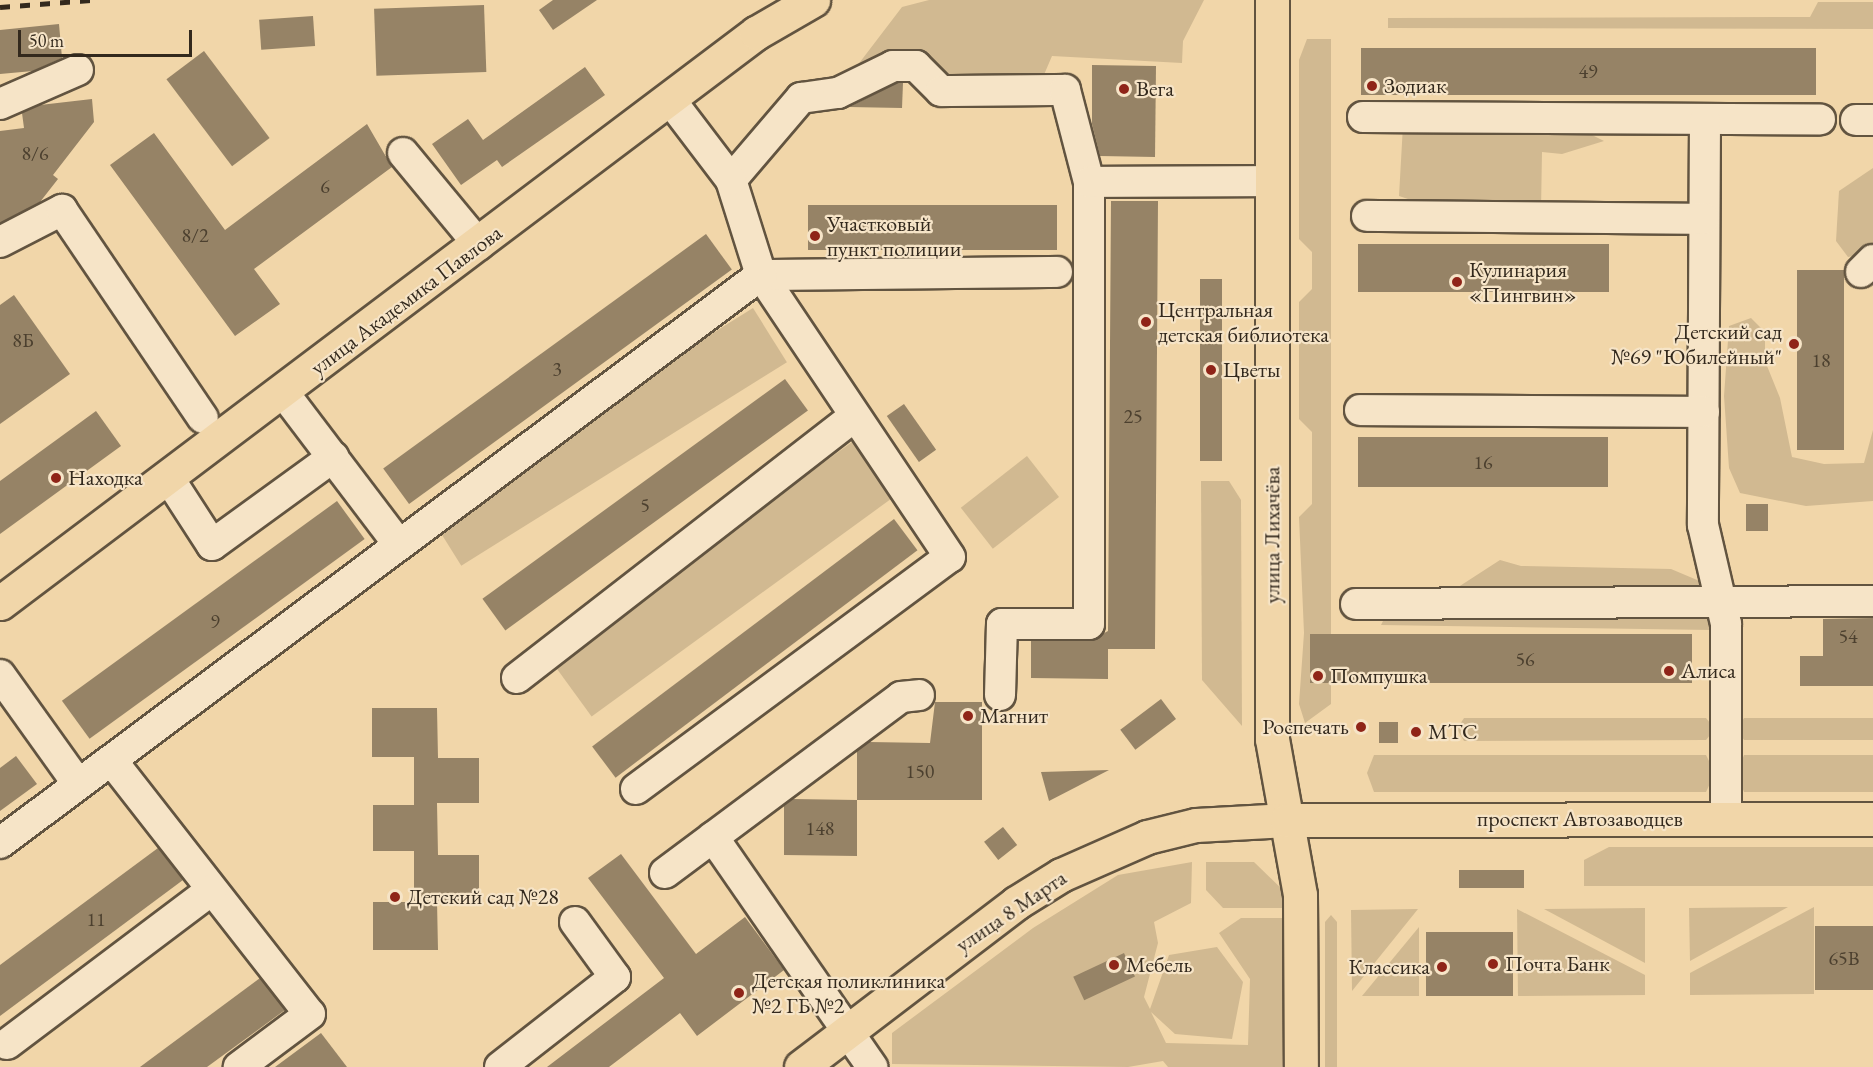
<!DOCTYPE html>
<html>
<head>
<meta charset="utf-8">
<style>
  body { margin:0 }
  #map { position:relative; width:1873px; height:1067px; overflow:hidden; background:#f1d6a9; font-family:"EB Garamond",serif }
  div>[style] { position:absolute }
  .green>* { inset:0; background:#d1b991; transform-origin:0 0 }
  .building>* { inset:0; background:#968366; transform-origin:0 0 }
  .roads { filter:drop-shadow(2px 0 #625440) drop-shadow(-2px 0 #625440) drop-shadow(0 2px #625440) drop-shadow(0 -2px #625440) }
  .minor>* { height:30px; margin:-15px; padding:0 15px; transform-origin:15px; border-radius:15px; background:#f6e4c7 }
  .major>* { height:33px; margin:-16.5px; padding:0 16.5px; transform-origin:16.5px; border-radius:16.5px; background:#f1d6a9 }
  .rail>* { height:4.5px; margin-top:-2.25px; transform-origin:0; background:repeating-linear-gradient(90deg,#33291d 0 10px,transparent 0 20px) }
  .dots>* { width:16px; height:16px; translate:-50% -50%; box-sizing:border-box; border:3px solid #f6e4c7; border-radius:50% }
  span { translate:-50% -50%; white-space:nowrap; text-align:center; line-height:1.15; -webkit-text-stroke:4.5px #f6e4c7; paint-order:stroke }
  .number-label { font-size:20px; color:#4c402f }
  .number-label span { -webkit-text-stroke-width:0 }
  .poi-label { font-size:22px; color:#33291d }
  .left { translate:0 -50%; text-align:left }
  .right { translate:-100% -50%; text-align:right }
  .street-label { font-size:22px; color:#33291d }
  .scale { position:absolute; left:18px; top:30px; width:174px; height:27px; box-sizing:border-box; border:3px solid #33291d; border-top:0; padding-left:8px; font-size:18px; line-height:21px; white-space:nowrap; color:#33291d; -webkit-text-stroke:4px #f6e4c7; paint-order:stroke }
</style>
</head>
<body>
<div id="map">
  <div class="green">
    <i style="clip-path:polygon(929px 0,1204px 0,1183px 41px,1182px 63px,1052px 56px,1040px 84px,946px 86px,899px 60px,844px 83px,902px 7px)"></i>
    <i style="clip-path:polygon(1818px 2px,1873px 2px,1873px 29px,1388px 28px,1388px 18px,1810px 17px)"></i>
    <i style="clip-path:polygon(1307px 39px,1331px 39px,1331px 704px,1305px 723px,1299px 704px,1304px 633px,1299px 517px,1312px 504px,1312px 432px,1299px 419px,1299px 302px,1312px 289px,1312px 252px,1299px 239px,1299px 60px)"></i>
    <i style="clip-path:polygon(1403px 125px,1576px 127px,1604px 141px,1562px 154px,1542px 152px,1541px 210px,1420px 203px,1399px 196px)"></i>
    <i style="clip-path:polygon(1873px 168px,1873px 252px,1848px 257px,1836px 241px,1839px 191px)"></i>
    <i style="left:753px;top:308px;width:64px;height:384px;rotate:58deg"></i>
    <i style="clip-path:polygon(1751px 318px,1765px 332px,1765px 361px,1780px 398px,1792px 457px,1824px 464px,1864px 463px,1873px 430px,1873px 501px,1806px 506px,1740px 493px,1729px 468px,1724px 396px,1729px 326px)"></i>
    <i style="left:852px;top:442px;width:69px;height:372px;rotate:54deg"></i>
    <i style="left:1027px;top:456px;width:52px;height:84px;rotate:52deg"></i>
    <i style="clip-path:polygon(1201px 481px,1229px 481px,1241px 500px,1242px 726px,1202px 680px)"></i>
    <i style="clip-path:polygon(1500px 560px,1521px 566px,1671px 569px,1709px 585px,1712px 630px,1381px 625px,1396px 595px,1449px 593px)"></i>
    <i style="clip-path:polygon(1464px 718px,1706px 718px,1715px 729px,1706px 740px,1464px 741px,1457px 729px)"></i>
    <i style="clip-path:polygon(1744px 718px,1873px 718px,1873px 740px,1744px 740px,1737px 729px)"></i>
    <i style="clip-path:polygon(1374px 755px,1706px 755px,1715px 773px,1706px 792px,1374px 792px,1367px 773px)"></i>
    <i style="clip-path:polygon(1744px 755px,1873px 755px,1873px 792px,1744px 792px,1737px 773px)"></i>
    <i style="clip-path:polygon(1609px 847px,1873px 847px,1873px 886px,1584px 886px,1584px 860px)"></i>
    <i style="clip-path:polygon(1192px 862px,1191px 903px,1154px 922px,1158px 943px,1144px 997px,1150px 1009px,1169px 955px,1217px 947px,1243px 982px,1232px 1039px,1175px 1034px,1151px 1012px,1166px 1043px,1248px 1045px,1250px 979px,1219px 933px,1241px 918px,1283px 918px,1285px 1067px,1168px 1067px,1163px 1061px,1128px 1067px,892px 1064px,892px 1033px,1033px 928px,1118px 875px)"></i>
    <i style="clip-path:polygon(1206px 862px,1254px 862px,1287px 894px,1287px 908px,1223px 908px,1206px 890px)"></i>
    <i style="clip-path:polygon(1788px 907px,1690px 961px,1689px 908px)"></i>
    <i style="clip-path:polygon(1814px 907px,1814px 994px,1690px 995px,1690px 973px)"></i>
    <i style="clip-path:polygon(1645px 908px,1645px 963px,1544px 909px)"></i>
    <i style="clip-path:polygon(1418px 909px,1352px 991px,1351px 910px)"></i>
    <i style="clip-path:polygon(1517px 909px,1645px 975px,1645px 995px,1518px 996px)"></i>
    <i style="clip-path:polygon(1331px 915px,1337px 922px,1337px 1067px,1325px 1067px,1325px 922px)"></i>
    <i style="clip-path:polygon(1419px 927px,1419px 996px,1362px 996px)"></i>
  </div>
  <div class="building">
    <i style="clip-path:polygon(553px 0,597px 0,553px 30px,539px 10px)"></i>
    <i style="left:484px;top:5px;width:67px;height:110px;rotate:88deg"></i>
    <i style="left:313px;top:16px;width:30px;height:54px;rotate:86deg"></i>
    <i style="clip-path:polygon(59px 24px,62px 58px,33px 71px,0 74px,0 30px)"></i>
    <i style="left:1361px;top:48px;width:455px;height:47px"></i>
    <i style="left:204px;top:51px;width:109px;height:47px;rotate:53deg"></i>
    <i style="clip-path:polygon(1092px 65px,1156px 66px,1155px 157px,1100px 156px,1092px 124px)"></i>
    <i style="clip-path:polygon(585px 67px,605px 95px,502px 167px,497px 160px,461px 185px,432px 144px,468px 119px,483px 140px)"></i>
    <i style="clip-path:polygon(897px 83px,903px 83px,902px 108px,849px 107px)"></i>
    <i style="clip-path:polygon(92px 99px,94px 122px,53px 175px,58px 179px,40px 202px,0 223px,0 131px,24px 128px,22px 113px,40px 105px)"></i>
    <i style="clip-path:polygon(367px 124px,392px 167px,254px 269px,280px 304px,235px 336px,110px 165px,154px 133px,225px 230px)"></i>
    <i style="clip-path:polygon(1111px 201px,1158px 201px,1155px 649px,1108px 649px,1108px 679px,1031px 678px,1031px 641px,1090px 641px,1108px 631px)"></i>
    <i style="left:808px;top:205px;width:249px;height:45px"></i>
    <i style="left:706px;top:234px;width:44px;height:399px;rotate:54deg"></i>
    <i style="left:1358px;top:244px;width:251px;height:48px"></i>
    <i style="left:1797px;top:270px;width:47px;height:180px"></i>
    <i style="left:1200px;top:279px;width:22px;height:182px"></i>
    <i style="clip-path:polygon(14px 295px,70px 374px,0 424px,0 305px)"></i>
    <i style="left:785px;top:379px;width:39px;height:374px;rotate:54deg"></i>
    <i style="left:904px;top:404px;width:56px;height:21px;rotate:55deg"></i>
    <i style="clip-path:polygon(96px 411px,121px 446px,0 534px,0 481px)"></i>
    <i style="left:1358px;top:437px;width:250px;height:50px"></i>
    <i style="left:337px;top:501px;width:47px;height:340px;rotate:54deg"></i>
    <i style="left:1746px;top:504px;width:22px;height:27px"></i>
    <i style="left:894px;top:519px;width:39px;height:378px;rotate:53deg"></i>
    <i style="clip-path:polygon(1873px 618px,1873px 686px,1800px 686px,1800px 656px,1823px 656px,1823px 619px)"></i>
    <i style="left:1310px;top:634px;width:382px;height:49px"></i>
    <i style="left:1161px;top:699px;width:25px;height:51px;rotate:53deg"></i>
    <i style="clip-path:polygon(935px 702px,982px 702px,982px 800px,857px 800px,857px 751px,869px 742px,930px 743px)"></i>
    <i style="clip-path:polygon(372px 708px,437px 708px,438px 758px,479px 758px,479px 803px,437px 803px,438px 855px,479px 855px,479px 901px,437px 901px,438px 950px,373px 950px,373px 902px,414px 902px,414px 851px,373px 851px,373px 805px,414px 805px,414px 757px,372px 757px)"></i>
    <i style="left:1379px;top:722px;width:19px;height:21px"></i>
    <i style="clip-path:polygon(16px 756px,37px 784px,0 811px,0 768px)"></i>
    <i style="clip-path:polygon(1109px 770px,1049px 801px,1041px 772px)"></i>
    <i style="clip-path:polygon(793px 799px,857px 800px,857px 856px,784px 855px,784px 806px)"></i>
    <i style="left:1003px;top:827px;width:23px;height:24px;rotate:52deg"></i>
    <i style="clip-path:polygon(158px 848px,183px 880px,0 1016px,0 965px)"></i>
    <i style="clip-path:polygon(621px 854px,696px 954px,745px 917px,784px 970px,697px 1036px,680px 1013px,609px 1067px,547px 1067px,664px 978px,588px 878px)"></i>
    <i style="left:1459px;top:870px;width:65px;height:18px"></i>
    <i style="left:1815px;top:926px;width:58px;height:64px"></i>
    <i style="left:1513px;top:932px;width:64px;height:87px;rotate:90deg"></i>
    <i style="left:1124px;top:953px;width:26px;height:56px;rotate:65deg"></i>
    <i style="clip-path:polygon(260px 978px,285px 1010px,207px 1067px,140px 1067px)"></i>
    <i style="clip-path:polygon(321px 1033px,347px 1067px,275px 1067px)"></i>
  </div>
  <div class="roads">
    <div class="minor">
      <i style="left:0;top:104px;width:85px;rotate:-23.6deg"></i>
      <i style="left:1363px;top:117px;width:457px;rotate:0.3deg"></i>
      <i style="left:1705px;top:120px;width:405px;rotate:90.3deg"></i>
      <i style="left:1703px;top:525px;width:102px;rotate:76.9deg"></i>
      <i style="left:1726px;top:624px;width:195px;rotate:90deg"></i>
      <i style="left:1856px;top:120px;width:17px"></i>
      <i style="left:403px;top:153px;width:119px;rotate:50.4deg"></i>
      <i style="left:731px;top:180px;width:108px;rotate:-49.5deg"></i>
      <i style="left:801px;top:98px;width:37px;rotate:-8deg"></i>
      <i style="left:838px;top:93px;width:61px;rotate:-26.1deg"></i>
      <i style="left:893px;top:66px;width:23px"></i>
      <i style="left:916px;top:66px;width:35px;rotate:45deg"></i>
      <i style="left:941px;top:91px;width:124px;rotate:-0.5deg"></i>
      <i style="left:1065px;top:90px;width:95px;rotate:75.4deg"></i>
      <i style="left:1367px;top:216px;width:337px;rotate:0.5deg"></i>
      <i style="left:0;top:242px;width:70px;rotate:-27.3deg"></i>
      <i style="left:62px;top:210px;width:251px;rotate:55.9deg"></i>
      <i style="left:1861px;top:272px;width:17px;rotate:-45deg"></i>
      <i style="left:283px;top:392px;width:188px;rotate:52.8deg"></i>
      <i style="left:1360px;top:410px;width:344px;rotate:0.3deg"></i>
      <i style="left:168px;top:477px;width:81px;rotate:57.1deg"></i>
      <i style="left:212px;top:545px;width:150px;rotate:-36deg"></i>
      <i style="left:1356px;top:604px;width:517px;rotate:-0.33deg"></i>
      <i style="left:0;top:675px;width:134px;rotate:54.4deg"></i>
      <i style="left:517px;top:678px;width:426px;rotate:-37.8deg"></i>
      <i style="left:1000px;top:695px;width:71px;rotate:-88.4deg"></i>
      <i style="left:1002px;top:624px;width:87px"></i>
      <i style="left:1089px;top:624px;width:442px;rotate:-90deg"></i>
      <i style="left:1089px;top:182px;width:183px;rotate:-0.3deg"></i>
      <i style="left:112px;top:761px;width:321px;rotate:52deg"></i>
      <i style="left:310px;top:1014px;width:89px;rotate:143.3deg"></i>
      <i style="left:636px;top:789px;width:390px;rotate:-36.5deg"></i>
      <i style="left:950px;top:557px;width:339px;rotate:-123.8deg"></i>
      <i style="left:761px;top:275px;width:296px;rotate:-0.6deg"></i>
      <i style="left:713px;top:837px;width:280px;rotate:55.3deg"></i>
      <i style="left:0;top:843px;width:950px;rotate:-36.74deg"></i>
      <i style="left:761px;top:275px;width:100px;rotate:-107.5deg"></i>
      <i style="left:731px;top:180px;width:99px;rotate:-127.2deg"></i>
      <i style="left:665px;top:873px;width:294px;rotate:-36.7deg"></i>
      <i style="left:901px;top:697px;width:18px;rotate:-6deg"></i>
      <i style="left:7px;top:1044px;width:256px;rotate:-37deg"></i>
      <i style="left:500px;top:1067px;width:146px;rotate:-38deg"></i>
      <i style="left:615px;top:977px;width:68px;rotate:-126deg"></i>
    </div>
    <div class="major">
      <i style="left:1272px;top:0;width:739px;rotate:90deg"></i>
      <i style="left:1272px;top:739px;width:158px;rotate:79.8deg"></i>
      <i style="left:1300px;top:895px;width:172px;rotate:89.7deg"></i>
      <i style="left:0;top:603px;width:947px;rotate:-37.02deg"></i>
      <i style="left:756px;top:33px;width:66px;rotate:-30.1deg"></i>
      <i style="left:801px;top:1067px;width:270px;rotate:-37.3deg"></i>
      <i style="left:1016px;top:903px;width:53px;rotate:-31.9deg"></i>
      <i style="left:1061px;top:875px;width:94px;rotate:-23.8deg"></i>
      <i style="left:1147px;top:837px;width:50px;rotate:-13.8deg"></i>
      <i style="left:1196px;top:825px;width:91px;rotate:-3.1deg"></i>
      <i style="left:1287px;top:820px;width:586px;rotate:-0.1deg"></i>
    </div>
  </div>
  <div class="rail">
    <i style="left:0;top:7px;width:91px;rotate:-4.4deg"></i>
  </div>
  <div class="dots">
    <i style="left:1372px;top:86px;background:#8f2418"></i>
    <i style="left:1124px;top:89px;background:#8f2418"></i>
    <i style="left:815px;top:236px;background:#8f2418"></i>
    <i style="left:1457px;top:282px;background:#8f2418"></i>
    <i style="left:1146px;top:322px;background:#8f2418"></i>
    <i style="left:1794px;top:344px;background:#8f2418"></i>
    <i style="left:1211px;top:370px;background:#8f2418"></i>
    <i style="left:56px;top:478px;background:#8f2418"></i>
    <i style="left:1669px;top:671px;background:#8f2418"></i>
    <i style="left:1318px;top:676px;background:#8f2418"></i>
    <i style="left:968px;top:716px;background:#8f2418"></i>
    <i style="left:1361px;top:727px;background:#8f2418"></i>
    <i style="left:1416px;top:732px;background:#8f2418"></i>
    <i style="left:395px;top:897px;background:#8f2418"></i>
    <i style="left:1493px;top:964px;background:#8f2418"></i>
    <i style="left:1114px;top:965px;background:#8f2418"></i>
    <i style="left:1442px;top:967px;background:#8f2418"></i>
    <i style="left:739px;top:993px;background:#8f2418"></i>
  </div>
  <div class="number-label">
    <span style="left:1588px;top:71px">49</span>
    <span style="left:35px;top:153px">8/6</span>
    <span style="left:325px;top:186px">6</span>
    <span style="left:195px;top:235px">8/2</span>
    <span style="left:23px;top:340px">8Б</span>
    <span style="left:1821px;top:360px">18</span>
    <span style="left:557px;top:369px">3</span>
    <span style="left:1133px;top:416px">25</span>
    <span style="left:1483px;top:462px">16</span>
    <span style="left:645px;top:505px">5</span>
    <span style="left:215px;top:621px">9</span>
    <span style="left:1848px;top:636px">54</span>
    <span style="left:1525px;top:659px">56</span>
    <span style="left:920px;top:771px">150</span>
    <span style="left:820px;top:828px">148</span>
    <span style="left:96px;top:919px">11</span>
    <span style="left:1844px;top:958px">65В</span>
  </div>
  <div class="poi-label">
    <span class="left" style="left:1384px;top:86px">Зодиак</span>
    <span class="left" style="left:1136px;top:89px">Вега</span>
    <span class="left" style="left:827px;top:236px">Участковый<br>пункт полиции</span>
    <span class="left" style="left:1469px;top:282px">Кулинария<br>«Пингвин»</span>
    <span class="left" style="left:1158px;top:322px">Центральная<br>детская библиотека</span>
    <span class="right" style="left:1782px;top:344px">Детский сад<br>№69 "Юбилейный"</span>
    <span class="left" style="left:1223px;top:370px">Цветы</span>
    <span class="left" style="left:68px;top:478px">Находка</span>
    <span class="left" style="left:1681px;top:671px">Алиса</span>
    <span class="left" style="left:1330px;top:676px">Помпушка</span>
    <span class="left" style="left:980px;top:716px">Магнит</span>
    <span class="right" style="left:1349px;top:727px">Роспечать</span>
    <span class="left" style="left:1428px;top:732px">МТС</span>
    <span class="left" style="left:407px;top:897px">Детский сад №28</span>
    <span class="left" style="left:1505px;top:964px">Почта Банк</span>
    <span class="left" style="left:1126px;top:965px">Мебель</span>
    <span class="right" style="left:1430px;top:967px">Классика</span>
    <span class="left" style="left:752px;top:993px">Детская поликлиника<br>№2 ГБ №2</span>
  </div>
  <div class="street-label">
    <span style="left:406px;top:300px;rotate:-37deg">улица Академика Павлова</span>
    <span style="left:1272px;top:535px;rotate:-90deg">улица Лихачёва</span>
    <span style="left:1580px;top:819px">проспект Автозаводцев</span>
    <span style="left:1011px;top:911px;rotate:-34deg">улица 8 Марта</span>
  </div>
  <div class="scale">50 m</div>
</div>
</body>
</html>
